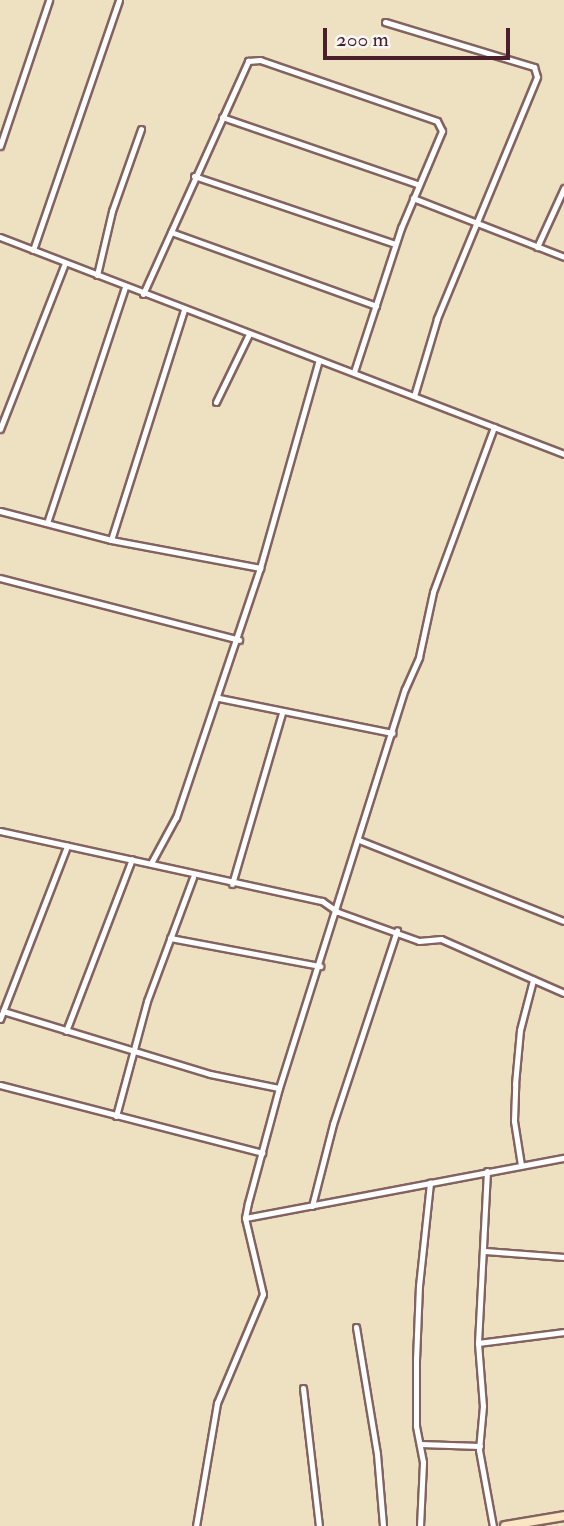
<!DOCTYPE html>
<html>
<head>
<meta charset="utf-8">
<style>
  body { margin:0 }
  #map { position:relative; width:564px; height:1526px; overflow:hidden; background:#eee1c2; font-family:"IM FELL Double Pica",serif }
  div>[style] { position:absolute }
  .roads { filter:drop-shadow(2px 0 #836360) drop-shadow(-2px 0 #836360) drop-shadow(0 2px #836360) drop-shadow(0 -2px #836360) }
  .street>* { height:5px; margin:-2.5px; padding:0 2.5px; transform-origin:2.5px; border-radius:2.5px; background:#fff }
  .secondary>* { height:8px; margin:-4px; padding:0 4px; transform-origin:4px; border-radius:4px; background:#fbe6c4 }
  span { translate:-50% -50%; white-space:nowrap; text-align:center; line-height:1.15; -webkit-text-stroke:5px #f6f6f2; paint-order:stroke }
  .scale { position:absolute; left:323px; top:28px; width:187px; height:32px; box-sizing:border-box; border:4px solid #4a1f2b; border-top:0; padding-left:9px; font-size:21px; line-height:24px; white-space:nowrap; color:#4a1f2b; -webkit-text-stroke:5px #f6f6f2; paint-order:stroke }
</style>
</head>
<body>
<div id="map">
  <div class="roads">
    <div class="street">
      <i style="left:385px;top:22px;width:156px;rotate:16.8deg"></i>
      <i style="left:534px;top:67px;width:10px;rotate:73deg"></i>
      <i style="left:537px;top:77px;width:262px;rotate:112.5deg"></i>
      <i style="left:437px;top:319px;width:80px;rotate:106.6deg"></i>
      <i style="left:222px;top:117px;width:208px;rotate:19deg"></i>
      <i style="left:0;top:146px;width:154px;rotate:-71.4deg"></i>
      <i style="left:194px;top:176px;width:212px;rotate:18.7deg"></i>
      <i style="left:413px;top:198px;width:162px;rotate:21.3deg"></i>
      <i style="left:171px;top:232px;width:218px;rotate:19.8deg"></i>
      <i style="left:0;top:237px;width:604px;rotate:21.04deg"></i>
      <i style="left:537px;top:247px;width:65px;rotate:-65.4deg"></i>
      <i style="left:33px;top:250px;width:264px;rotate:-71deg"></i>
      <i style="left:97px;top:275px;width:66px;rotate:-76.8deg"></i>
      <i style="left:112px;top:211px;width:87px;rotate:-70.5deg"></i>
      <i style="left:143px;top:294px;width:256px;rotate:-65.7deg"></i>
      <i style="left:248px;top:61px;width:12px;rotate:-5deg"></i>
      <i style="left:260px;top:60px;width:187px;rotate:19deg"></i>
      <i style="left:437px;top:121px;width:11px;rotate:63deg"></i>
      <i style="left:442px;top:131px;width:105px;rotate:112.9deg"></i>
      <i style="left:401px;top:228px;width:151px;rotate:108.1deg"></i>
      <i style="left:216px;top:402px;width:76px;rotate:-64.1deg"></i>
      <i style="left:0;top:429px;width:178px;rotate:-68.6deg"></i>
      <i style="left:0;top:511px;width:115px;rotate:14.6deg"></i>
      <i style="left:111px;top:540px;width:152px;rotate:10.6deg"></i>
      <i style="left:260px;top:568px;width:263px;rotate:108.6deg"></i>
      <i style="left:176px;top:817px;width:52px;rotate:118.5deg"></i>
      <i style="left:47px;top:523px;width:249px;rotate:-71.7deg"></i>
      <i style="left:111px;top:540px;width:241px;rotate:-72.4deg"></i>
      <i style="left:260px;top:568px;width:216px;rotate:-74.2deg"></i>
      <i style="left:0;top:578px;width:247px;rotate:14.5deg"></i>
      <i style="left:219px;top:698px;width:177px;rotate:11.4deg"></i>
      <i style="left:0;top:831px;width:330px;rotate:12.3deg"></i>
      <i style="left:322px;top:901px;width:19px;rotate:35deg"></i>
      <i style="left:338px;top:912px;width:86px;rotate:19.7deg"></i>
      <i style="left:419px;top:941px;width:22px;rotate:-5deg"></i>
      <i style="left:441px;top:939px;width:134px;rotate:23.7deg"></i>
      <i style="left:359px;top:840px;width:220px;rotate:21.6deg"></i>
      <i style="left:232px;top:884px;width:178px;rotate:-73.7deg"></i>
      <i style="left:170px;top:938px;width:153px;rotate:10.6deg"></i>
      <i style="left:3px;top:1011px;width:216px;rotate:16.9deg"></i>
      <i style="left:210px;top:1074px;width:70px;rotate:11.5deg"></i>
      <i style="left:0;top:1019px;width:186px;rotate:-68.8deg"></i>
      <i style="left:66px;top:1031px;width:184px;rotate:-69deg"></i>
      <i style="left:0;top:1085px;width:271px;rotate:14.5deg"></i>
      <i style="left:116px;top:1116px;width:119px;rotate:-74.9deg"></i>
      <i style="left:147px;top:1001px;width:132px;rotate:-69.6deg"></i>
      <i style="left:521px;top:1165px;width:45px;rotate:-99deg"></i>
      <i style="left:514px;top:1121px;width:37px;rotate:-88deg"></i>
      <i style="left:515px;top:1084px;width:54px;rotate:-84.7deg"></i>
      <i style="left:520px;top:1030px;width:52px;rotate:-75.4deg"></i>
      <i style="left:487px;top:1171px;width:172px;rotate:93deg"></i>
      <i style="left:478px;top:1343px;width:63px;rotate:85.5deg"></i>
      <i style="left:483px;top:1406px;width:44px;rotate:95.2deg"></i>
      <i style="left:479px;top:1450px;width:77px;rotate:79.6deg"></i>
      <i style="left:312px;top:1206px;width:85px;rotate:-75.6deg"></i>
      <i style="left:333px;top:1124px;width:204px;rotate:-71.7deg"></i>
      <i style="left:245px;top:1218px;width:325px;rotate:-10.7deg"></i>
      <i style="left:485px;top:1251px;width:79px;rotate:4.3deg"></i>
      <i style="left:356px;top:1327px;width:129px;rotate:80.6deg"></i>
      <i style="left:377px;top:1454px;width:72px;rotate:85.2deg"></i>
      <i style="left:478px;top:1343px;width:87px;rotate:-7.3deg"></i>
      <i style="left:303px;top:1388px;width:139px;rotate:83.4deg"></i>
      <i style="left:420px;top:1444px;width:60px;rotate:1.9deg"></i>
      <i style="left:196px;top:1526px;width:125px;rotate:-80.3deg"></i>
      <i style="left:217px;top:1403px;width:118px;rotate:-67.1deg"></i>
      <i style="left:263px;top:1294px;width:78px;rotate:-103.3deg"></i>
      <i style="left:245px;top:1218px;width:15px;rotate:-79deg"></i>
      <i style="left:248px;top:1203px;width:119px;rotate:-74.9deg"></i>
      <i style="left:279px;top:1088px;width:418px;rotate:-72.5deg"></i>
      <i style="left:405px;top:689px;width:35px;rotate:-66deg"></i>
      <i style="left:419px;top:657px;width:66px;rotate:-77.8deg"></i>
      <i style="left:433px;top:592px;width:176px;rotate:-69.7deg"></i>
      <i style="left:420px;top:1526px;width:64px;rotate:-87.3deg"></i>
      <i style="left:423px;top:1462px;width:37px;rotate:-101deg"></i>
      <i style="left:416px;top:1426px;width:66px;rotate:-90deg"></i>
      <i style="left:416px;top:1360px;width:74px;rotate:-87.7deg"></i>
      <i style="left:419px;top:1286px;width:104px;rotate:-83.9deg"></i>
    </div>
    <div class="secondary">
      <i style="left:505px;top:1526px;width:60px;rotate:-9.6deg"></i>
    </div>
  </div>
  <div class="scale">200 m</div>
</div>
</body>
</html>
